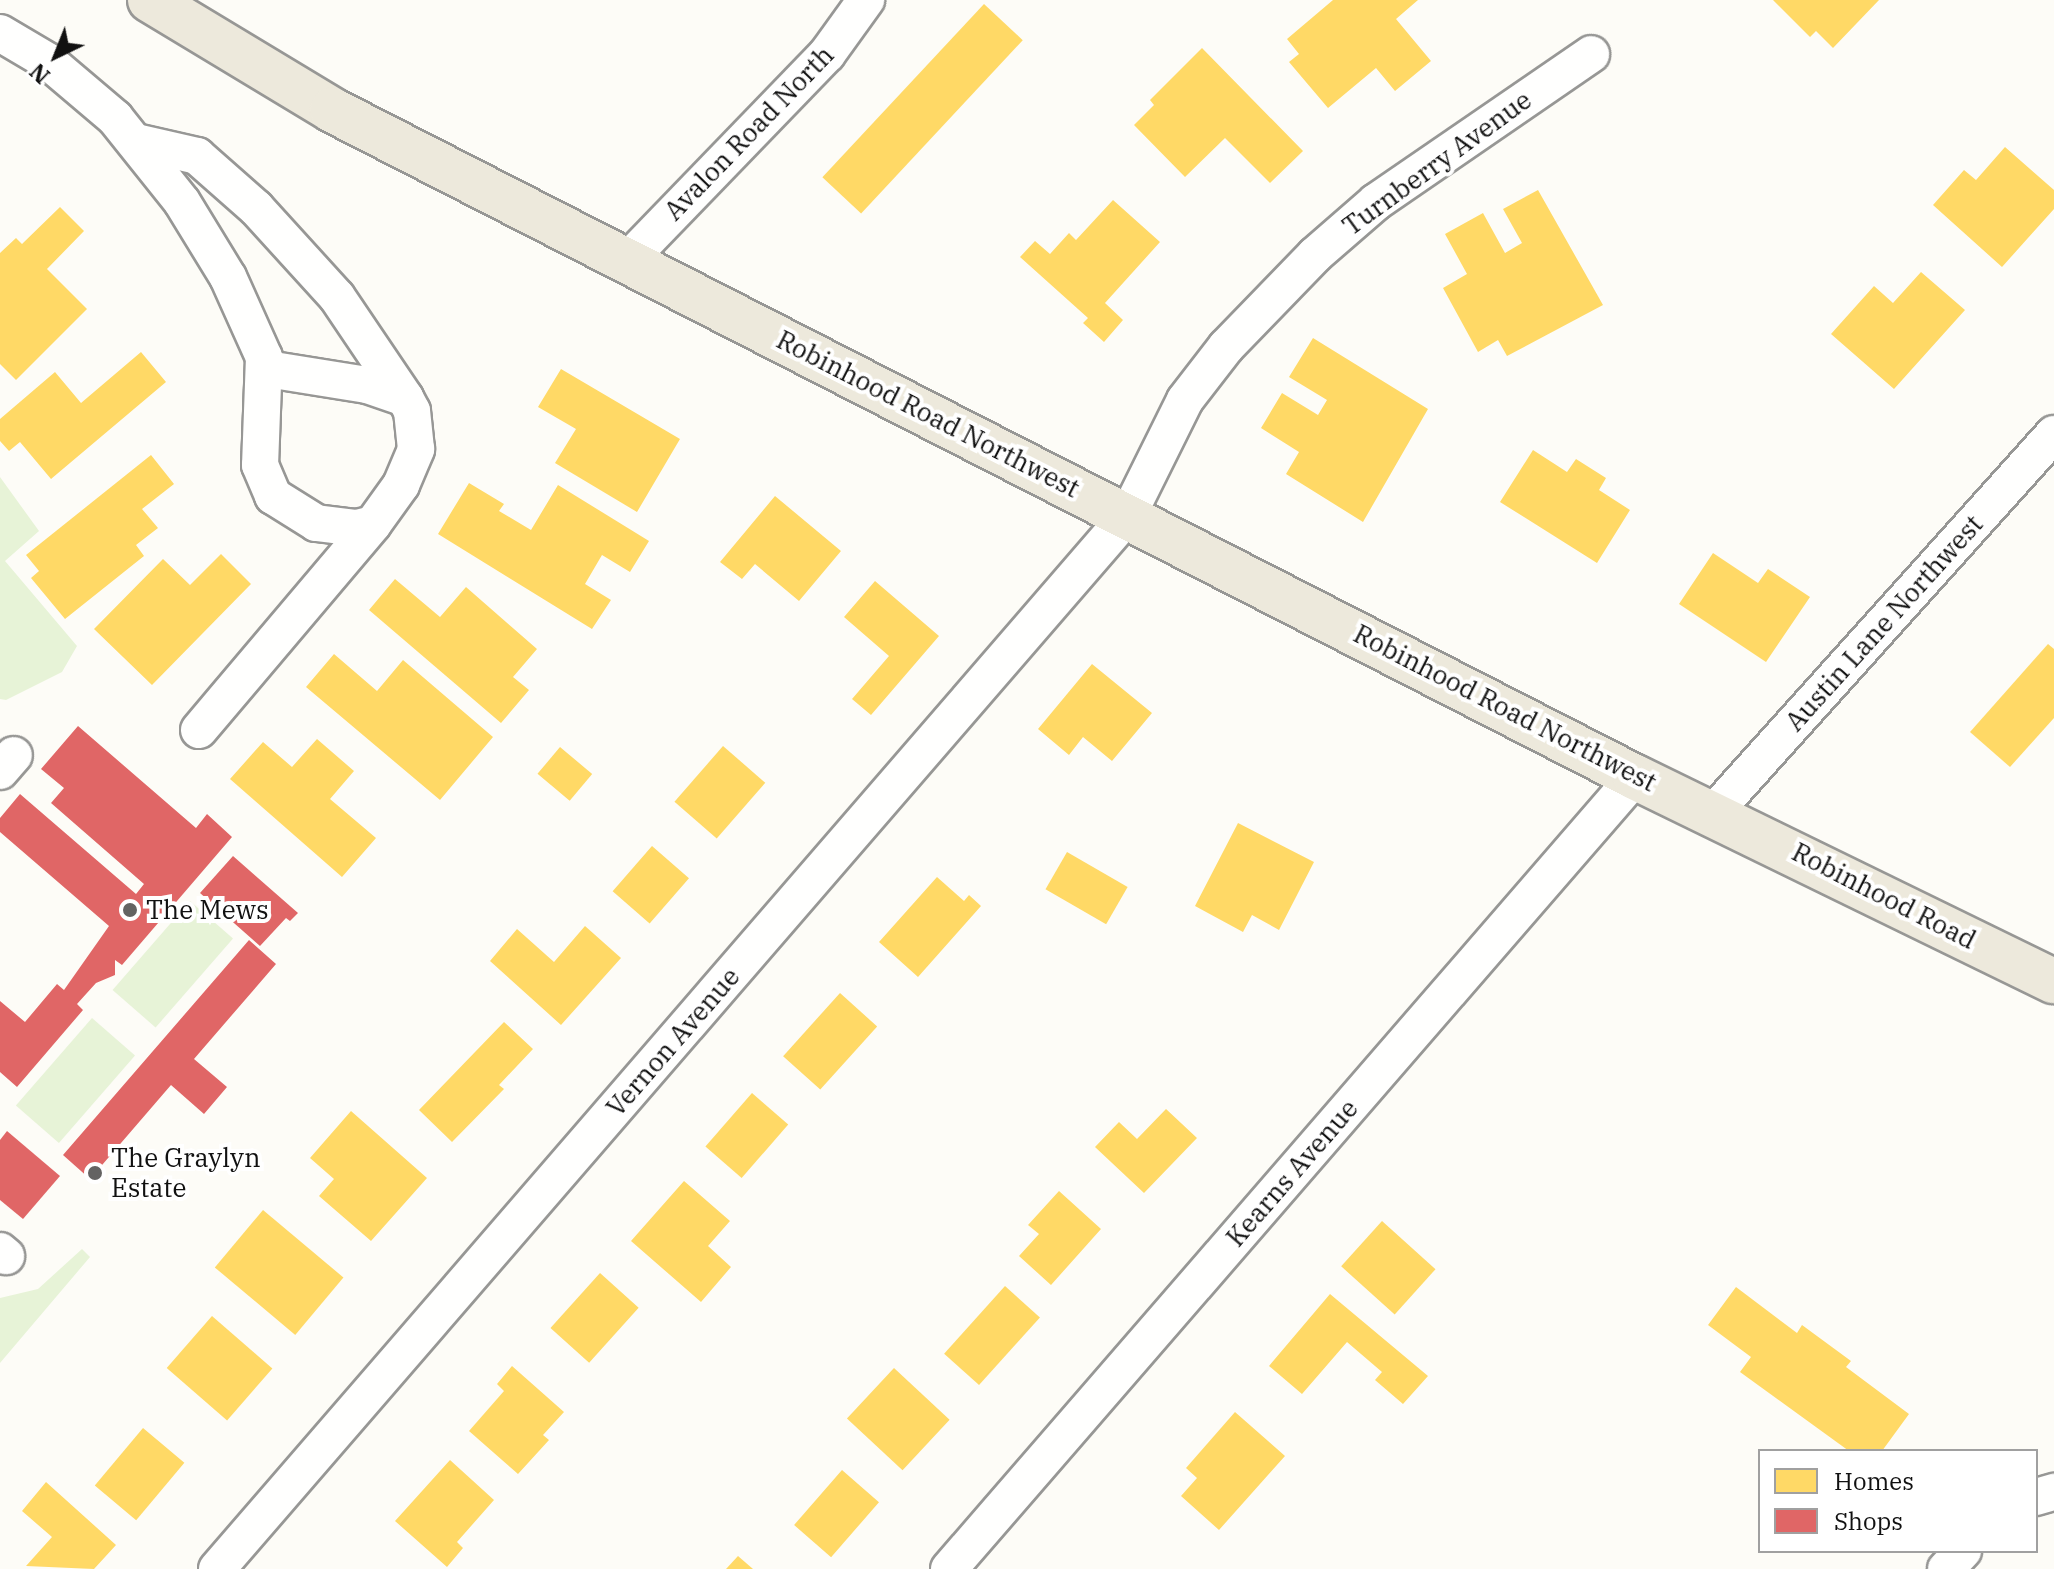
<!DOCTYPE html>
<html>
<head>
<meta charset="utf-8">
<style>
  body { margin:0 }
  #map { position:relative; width:2054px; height:1569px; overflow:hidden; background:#fdfcf7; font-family:"IBM Plex Serif",serif }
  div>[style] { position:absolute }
  .green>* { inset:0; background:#e7f3d7; transform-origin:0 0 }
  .homes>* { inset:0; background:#ffd966; transform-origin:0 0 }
  .shops>* { inset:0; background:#e06666 }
  .roads { filter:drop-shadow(2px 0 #979795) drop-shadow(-2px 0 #979795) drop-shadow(0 2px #979795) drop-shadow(0 -2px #979795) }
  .minor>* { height:36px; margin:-18px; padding:0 18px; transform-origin:18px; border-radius:18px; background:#fffffe }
  .major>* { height:44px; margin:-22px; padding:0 22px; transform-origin:22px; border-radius:22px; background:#ede9dc }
  .dots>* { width:22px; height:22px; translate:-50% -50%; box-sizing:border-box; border:4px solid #fff; border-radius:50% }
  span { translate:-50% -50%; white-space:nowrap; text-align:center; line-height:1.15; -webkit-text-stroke:8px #fff; paint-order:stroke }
  .street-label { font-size:26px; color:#111 }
  .poi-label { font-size:26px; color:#111 }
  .left { translate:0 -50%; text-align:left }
  .legend { position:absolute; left:1758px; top:1449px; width:280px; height:104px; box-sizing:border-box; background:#fff; border:2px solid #a0a0a0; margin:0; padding:10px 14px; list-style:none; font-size:24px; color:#111 }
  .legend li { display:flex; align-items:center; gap:16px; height:40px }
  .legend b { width:40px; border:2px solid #a0a0a0 }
  .north { position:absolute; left:16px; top:16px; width:80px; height:80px; -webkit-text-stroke:6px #fff; paint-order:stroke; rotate:223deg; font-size:22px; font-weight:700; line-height:32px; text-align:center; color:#111 }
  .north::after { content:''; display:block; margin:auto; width:28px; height:36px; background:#111; clip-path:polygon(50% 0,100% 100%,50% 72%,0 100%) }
</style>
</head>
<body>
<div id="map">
  <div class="green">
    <i style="clip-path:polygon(0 477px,39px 531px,5px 561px,77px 646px,62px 672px,6px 700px,0 699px)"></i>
    <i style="left:190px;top:901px;width:57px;height:118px;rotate:41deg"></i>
    <i style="left:92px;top:1018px;width:57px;height:116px;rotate:41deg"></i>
    <i style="clip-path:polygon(82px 1249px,90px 1257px,0 1363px,0 1298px,38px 1289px)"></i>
  </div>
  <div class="homes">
    <i style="clip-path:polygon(1333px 0,1418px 0,1396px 19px,1431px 61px,1395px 91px,1376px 68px,1328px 108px,1289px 62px,1299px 54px,1287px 39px)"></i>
    <i style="clip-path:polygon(1773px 0,1879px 0,1833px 48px,1816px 31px,1810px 37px)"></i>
    <i style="left:984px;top:4px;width:53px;height:237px;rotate:43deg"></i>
    <i style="clip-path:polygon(1202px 48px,1303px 151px,1270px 183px,1225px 138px,1185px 177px,1134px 125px,1154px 105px,1150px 100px)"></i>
    <i style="clip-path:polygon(2005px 147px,2054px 190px,2054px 209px,2002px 267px,1933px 205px,1964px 170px,1976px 180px)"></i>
    <i style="clip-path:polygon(1538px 190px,1603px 305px,1507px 356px,1498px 340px,1478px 352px,1443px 288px,1467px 274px,1445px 234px,1483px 213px,1505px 253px,1522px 243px,1503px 209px)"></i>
    <i style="clip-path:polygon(1113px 200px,1160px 242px,1105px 303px,1123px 320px,1104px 342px,1083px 323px,1088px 318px,1020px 257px,1035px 241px,1050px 254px,1069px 233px,1076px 240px)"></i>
    <i style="clip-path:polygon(60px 207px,84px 231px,47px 269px,87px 309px,16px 380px,0 364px,0 253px,16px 238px,22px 244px)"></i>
    <i style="clip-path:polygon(1921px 272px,1965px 310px,1894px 389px,1831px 334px,1874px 286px,1893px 303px)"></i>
    <i style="clip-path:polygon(1313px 338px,1428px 409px,1363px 522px,1286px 474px,1299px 452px,1261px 428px,1282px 393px,1318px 415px,1327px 400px,1289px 377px)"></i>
    <i style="clip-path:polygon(141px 352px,166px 382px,51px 479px,20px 442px,9px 451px,0 441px,0 419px,55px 372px,81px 403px)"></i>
    <i style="clip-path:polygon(561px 369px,680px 439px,637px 512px,555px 463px,576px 429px,538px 407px)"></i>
    <i style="clip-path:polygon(1533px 450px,1567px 472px,1576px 459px,1606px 478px,1599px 490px,1630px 510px,1597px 563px,1500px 502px)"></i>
    <i style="clip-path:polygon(151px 455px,174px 484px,142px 509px,158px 528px,136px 545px,144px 556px,65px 619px,31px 578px,39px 571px,26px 555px)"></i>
    <i style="clip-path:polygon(469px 483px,504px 504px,499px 511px,531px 530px,558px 485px,649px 541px,630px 572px,602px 555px,585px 584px,611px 600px,592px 629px,438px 534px)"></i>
    <i style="clip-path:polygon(775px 496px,841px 551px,799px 601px,755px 564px,742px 579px,720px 562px)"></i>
    <i style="clip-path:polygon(1713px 553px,1758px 583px,1768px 569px,1810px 597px,1766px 662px,1679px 604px)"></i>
    <i style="clip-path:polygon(221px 554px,251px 584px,152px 685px,94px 629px,163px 559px,190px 585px)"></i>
    <i style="clip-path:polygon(395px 579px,440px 617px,466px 587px,537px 649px,513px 677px,529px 690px,501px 723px,369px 610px)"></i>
    <i style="clip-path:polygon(875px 581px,939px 636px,871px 715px,852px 699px,889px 656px,844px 617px)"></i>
    <i style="clip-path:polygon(2048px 644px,2054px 649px,2054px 718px,2010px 767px,1970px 732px)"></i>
    <i style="clip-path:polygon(334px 654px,377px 691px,403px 660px,493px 737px,440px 800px,306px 687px)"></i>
    <i style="clip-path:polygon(1092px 664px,1152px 713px,1112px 761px,1083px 737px,1069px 755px,1038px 729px)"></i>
    <i style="clip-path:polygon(317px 739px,354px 771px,330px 799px,376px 838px,342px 877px,230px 779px,263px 742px,292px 767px)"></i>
    <i style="left:723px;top:746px;width:56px;height:74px;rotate:41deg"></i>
    <i style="left:560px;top:747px;width:42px;height:35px;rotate:40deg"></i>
    <i style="clip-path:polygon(1238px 823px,1314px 862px,1279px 930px,1252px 915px,1243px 932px,1195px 906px)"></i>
    <i style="left:652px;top:846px;width:49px;height:60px;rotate:41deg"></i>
    <i style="left:1067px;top:852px;width:70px;height:43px;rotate:30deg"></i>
    <i style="clip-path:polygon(937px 877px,964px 901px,969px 895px,981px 906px,918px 977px,879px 942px)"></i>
    <i style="clip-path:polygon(585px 926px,621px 958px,561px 1025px,490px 961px,517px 929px,554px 962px)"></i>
    <i style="left:840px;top:993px;width:50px;height:85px;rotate:42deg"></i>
    <i style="clip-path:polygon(504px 1022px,533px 1049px,499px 1085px,504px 1089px,452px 1142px,419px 1110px)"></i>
    <i style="left:752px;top:1093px;width:48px;height:71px;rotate:41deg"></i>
    <i style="clip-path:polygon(1166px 1109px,1197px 1138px,1144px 1193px,1095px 1147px,1119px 1122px,1137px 1139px)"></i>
    <i style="clip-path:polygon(351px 1111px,427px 1178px,371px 1241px,319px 1196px,334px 1179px,310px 1158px)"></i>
    <i style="clip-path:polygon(684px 1181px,730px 1221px,708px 1246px,731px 1267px,701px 1302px,631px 1241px)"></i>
    <i style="clip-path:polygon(1059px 1191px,1101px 1229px,1051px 1285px,1019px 1256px,1039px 1234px,1028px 1225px)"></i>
    <i style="left:263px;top:1210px;width:105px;height:75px;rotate:40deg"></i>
    <i style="left:1382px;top:1221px;width:72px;height:61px;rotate:42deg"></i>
    <i style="left:600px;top:1273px;width:52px;height:74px;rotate:42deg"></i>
    <i style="left:1005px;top:1286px;width:47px;height:91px;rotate:42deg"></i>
    <i style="clip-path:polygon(1736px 1287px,1797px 1333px,1802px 1325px,1851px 1361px,1846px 1367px,1909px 1414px,1882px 1451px,1849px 1451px,1740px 1372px,1751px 1357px,1708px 1325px)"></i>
    <i style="clip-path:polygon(1330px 1294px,1428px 1376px,1403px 1404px,1375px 1380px,1382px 1372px,1347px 1342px,1302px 1394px,1269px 1366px)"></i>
    <i style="left:212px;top:1316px;width:80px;height:69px;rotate:41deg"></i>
    <i style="clip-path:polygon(512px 1366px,564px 1412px,543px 1435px,549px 1440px,518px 1474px,469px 1431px,504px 1391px,497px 1384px)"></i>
    <i style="left:894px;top:1368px;width:76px;height:69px;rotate:43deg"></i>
    <i style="clip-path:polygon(1235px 1412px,1285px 1456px,1219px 1530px,1181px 1496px,1197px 1478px,1186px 1468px)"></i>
    <i style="left:143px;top:1428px;width:54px;height:75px;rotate:40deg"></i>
    <i style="clip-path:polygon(450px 1460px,494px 1500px,457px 1542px,463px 1548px,447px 1567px,395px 1521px)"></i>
    <i style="left:842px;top:1470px;width:49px;height:73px;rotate:41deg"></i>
    <i style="clip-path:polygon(46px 1482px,116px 1545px,94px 1569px,26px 1566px,52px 1537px,22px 1511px)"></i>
    <i style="clip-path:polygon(738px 1556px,753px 1569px,726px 1569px)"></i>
  </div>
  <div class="shops">
    <i style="clip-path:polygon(78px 726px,196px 828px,207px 814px,232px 837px,122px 965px,115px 960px,115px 975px,96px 983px,77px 1004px,83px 1010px,17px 1087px,0 1072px,0 1001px,25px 1022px,57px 984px,64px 990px,109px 926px,0 832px,0 818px,20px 794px,136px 894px,144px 884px,51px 803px,64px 788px,41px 769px)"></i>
    <i style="clip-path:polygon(233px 856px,298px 913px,290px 921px,286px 918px,260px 946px,200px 893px)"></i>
    <i style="clip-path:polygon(249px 940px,276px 964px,194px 1059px,227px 1087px,204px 1114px,171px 1085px,90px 1179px,63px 1155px)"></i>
    <i style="clip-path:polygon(7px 1131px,60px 1176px,23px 1219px,0 1200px,0 1140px)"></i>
  </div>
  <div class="roads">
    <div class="minor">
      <i style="left:0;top:33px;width:57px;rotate:30.6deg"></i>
      <i style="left:49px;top:62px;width:87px;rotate:40.3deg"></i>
      <i style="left:115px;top:118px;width:107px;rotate:51.4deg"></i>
      <i style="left:182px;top:202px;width:88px;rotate:58.5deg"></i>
      <i style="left:228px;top:277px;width:88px;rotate:65.8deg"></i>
      <i style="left:264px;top:357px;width:108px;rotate:92.1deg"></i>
      <i style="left:260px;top:465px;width:34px;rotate:67deg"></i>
      <i style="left:273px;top:496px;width:51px;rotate:32.1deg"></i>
      <i style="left:316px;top:523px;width:41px;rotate:7deg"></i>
      <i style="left:357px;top:528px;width:16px;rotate:-14deg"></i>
      <i style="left:373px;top:524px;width:48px;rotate:-54.3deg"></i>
      <i style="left:401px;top:485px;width:39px;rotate:-67deg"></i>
      <i style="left:416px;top:449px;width:38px;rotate:-96deg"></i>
      <i style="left:412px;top:411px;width:15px;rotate:-118deg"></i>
      <i style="left:405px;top:398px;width:40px;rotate:-161.1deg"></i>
      <i style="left:367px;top:385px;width:101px;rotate:-170.9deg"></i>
      <i style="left:136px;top:142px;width:63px;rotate:12.9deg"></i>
      <i style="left:197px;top:156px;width:79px;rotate:41.4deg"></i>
      <i style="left:256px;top:208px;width:120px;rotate:47.7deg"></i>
      <i style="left:337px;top:297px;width:122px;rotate:56deg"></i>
      <i style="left:626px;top:262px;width:289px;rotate:-46deg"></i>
      <i style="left:827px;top:54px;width:67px;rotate:-54.2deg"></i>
      <i style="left:199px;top:730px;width:270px;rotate:-49.8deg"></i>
      <i style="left:0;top:771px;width:21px;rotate:-49deg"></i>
      <i style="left:1715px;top:811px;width:507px;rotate:-48.04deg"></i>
      <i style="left:0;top:1251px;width:8px;rotate:40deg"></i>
      <i style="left:2036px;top:1497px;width:19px;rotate:-16deg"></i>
      <i style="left:217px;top:1569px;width:1393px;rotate:-49.16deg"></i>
      <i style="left:1128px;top:515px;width:128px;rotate:-63.6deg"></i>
      <i style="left:1185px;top:400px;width:67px;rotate:-52.3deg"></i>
      <i style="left:1226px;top:347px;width:128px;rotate:-45.9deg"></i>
      <i style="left:1315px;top:255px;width:81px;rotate:-41deg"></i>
      <i style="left:1376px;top:202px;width:261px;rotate:-34.5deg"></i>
      <i style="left:949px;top:1569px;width:1048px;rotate:-49.1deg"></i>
      <i style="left:1946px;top:1569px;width:25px;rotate:-47deg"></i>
    </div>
    <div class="major">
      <i style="left:150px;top:0;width:213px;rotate:31.1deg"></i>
      <i style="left:332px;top:110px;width:1464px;rotate:27.11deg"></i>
      <i style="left:1635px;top:777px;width:466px;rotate:26deg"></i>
    </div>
  </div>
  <div class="dots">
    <i style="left:130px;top:910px;background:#646362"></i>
    <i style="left:95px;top:1173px;background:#646362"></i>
  </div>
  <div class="street-label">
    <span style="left:749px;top:133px;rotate:-46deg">Avalon Road North</span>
    <span style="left:1437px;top:163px;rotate:-36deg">Turnberry Avenue</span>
    <span style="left:928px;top:414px;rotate:27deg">Robinhood Road Northwest</span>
    <span style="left:1884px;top:623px;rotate:-48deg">Austin Lane Northwest</span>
    <span style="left:1505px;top:708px;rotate:27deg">Robinhood Road Northwest</span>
    <span style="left:1884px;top:896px;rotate:27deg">Robinhood Road</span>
    <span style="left:673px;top:1042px;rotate:-49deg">Vernon Avenue</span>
    <span style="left:1292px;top:1173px;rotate:-49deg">Kearns Avenue</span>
  </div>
  <div class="poi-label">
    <span class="left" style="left:146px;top:910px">The Mews</span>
    <span class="left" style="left:111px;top:1173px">The Graylyn<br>Estate</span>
  </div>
  <ul class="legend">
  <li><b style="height:22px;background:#ffd966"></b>Homes</li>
  <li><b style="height:22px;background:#e06666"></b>Shops</li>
  </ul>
  <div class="north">N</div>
</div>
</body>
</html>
